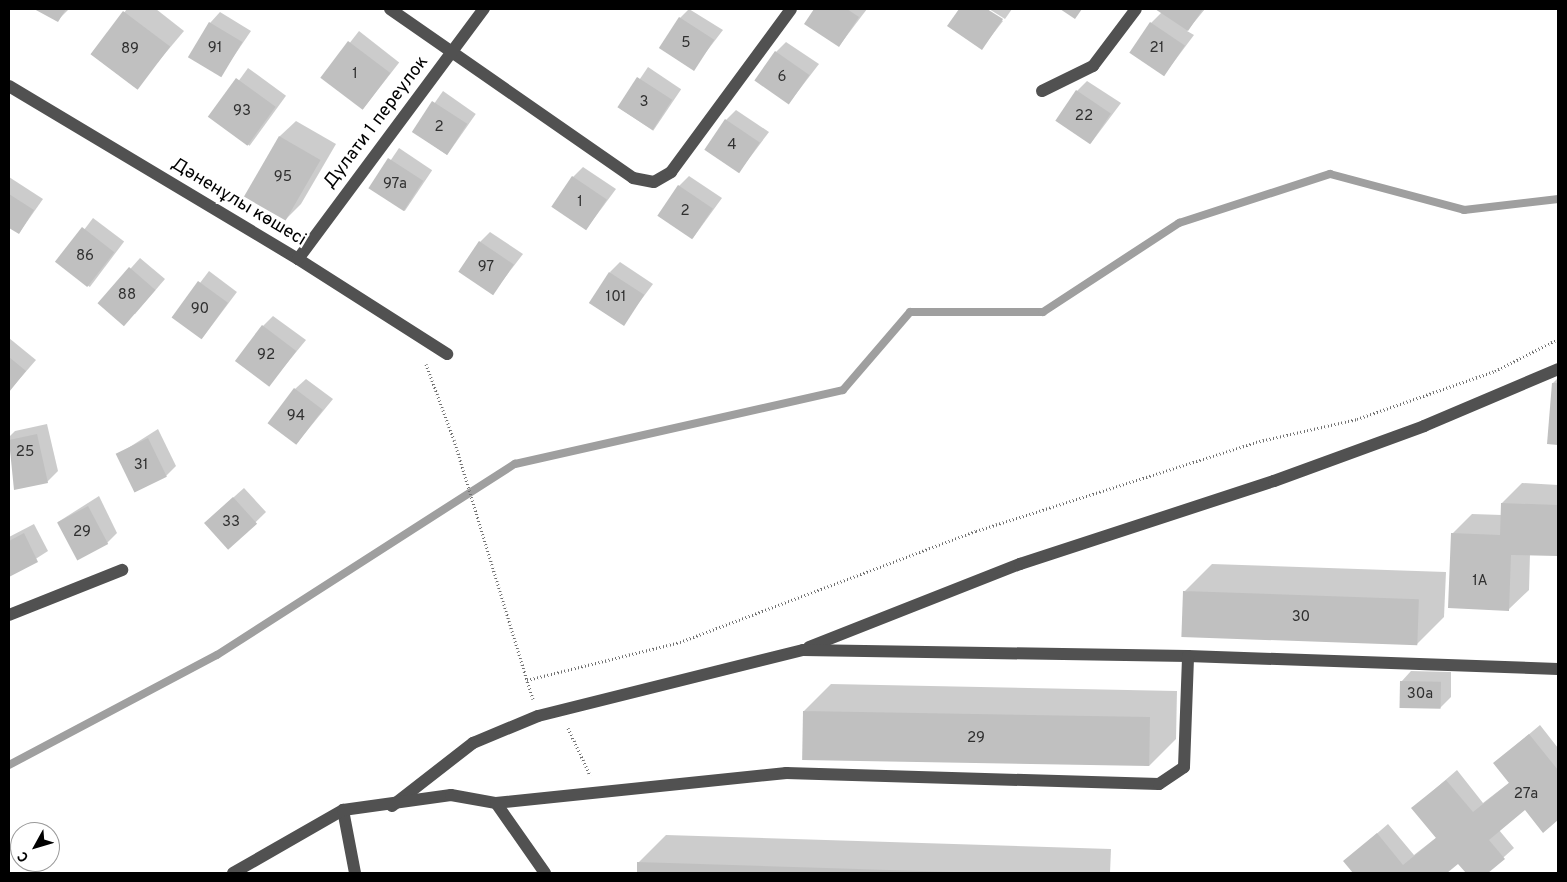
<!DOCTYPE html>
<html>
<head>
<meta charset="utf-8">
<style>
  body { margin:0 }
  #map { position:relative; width:1567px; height:882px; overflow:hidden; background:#fff; font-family:Overpass,sans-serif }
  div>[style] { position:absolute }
  .shadow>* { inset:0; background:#0003; transform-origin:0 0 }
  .stream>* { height:8px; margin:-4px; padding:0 4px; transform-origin:4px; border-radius:4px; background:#9f9f9f }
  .building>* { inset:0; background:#c0c0c0; transform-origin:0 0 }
  .path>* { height:3px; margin-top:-1.5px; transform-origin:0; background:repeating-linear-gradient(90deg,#737373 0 1px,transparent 0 3.5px) }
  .minor>* { height:12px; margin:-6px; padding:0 6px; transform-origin:6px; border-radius:6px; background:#515151 }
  span { translate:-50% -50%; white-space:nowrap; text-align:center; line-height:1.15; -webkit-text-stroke:5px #fff; paint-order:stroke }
  .number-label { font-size:15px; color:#303030 }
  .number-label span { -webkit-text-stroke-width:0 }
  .street-label { font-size:18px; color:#000 }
  .frame { position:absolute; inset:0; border:10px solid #000; pointer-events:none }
  .north { position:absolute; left:10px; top:822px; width:50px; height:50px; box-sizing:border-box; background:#fff; border:1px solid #999; border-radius:50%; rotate:231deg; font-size:14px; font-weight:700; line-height:20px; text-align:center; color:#000 }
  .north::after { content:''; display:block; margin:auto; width:18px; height:22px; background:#000; clip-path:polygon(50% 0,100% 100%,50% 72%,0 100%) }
</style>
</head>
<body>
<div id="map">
  <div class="shadow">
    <i style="clip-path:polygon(37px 9px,69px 9px,57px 21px)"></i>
    <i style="clip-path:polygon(127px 9px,156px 9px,184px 31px,136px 88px,91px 54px)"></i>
    <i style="clip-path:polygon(689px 9px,723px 30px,693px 69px,680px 18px)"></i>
    <i style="clip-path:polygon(816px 9px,867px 9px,839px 46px,806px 24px)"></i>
    <i style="clip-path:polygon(960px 9px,985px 9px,1003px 21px,982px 48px,949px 26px)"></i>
    <i style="clip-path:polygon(989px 9px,1012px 9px,1005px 19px)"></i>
    <i style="clip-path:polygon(1157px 9px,1205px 9px,1187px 31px,1194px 35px,1164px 75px,1151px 23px,1162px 12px)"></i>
    <i style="clip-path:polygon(220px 12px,251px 31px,221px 75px,210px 23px)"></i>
    <i style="left:359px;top:31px;width:51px;height:59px;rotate:38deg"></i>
    <i style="clip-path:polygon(786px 42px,819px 64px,789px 103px,776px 52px)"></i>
    <i style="left:648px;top:67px;width:40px;height:50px;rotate:34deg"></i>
    <i style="left:248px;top:68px;width:47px;height:62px;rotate:36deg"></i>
    <i style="clip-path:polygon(1087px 81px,1121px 103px,1091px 143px,1077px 91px)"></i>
    <i style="left:443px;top:91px;width:40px;height:50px;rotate:35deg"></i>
    <i style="clip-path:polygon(736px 110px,769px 132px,739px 172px,726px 120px)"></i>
    <i style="clip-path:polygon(296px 121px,336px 144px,301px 204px,286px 219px,246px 196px,280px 136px)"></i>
    <i style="left:399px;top:148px;width:40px;height:49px;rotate:34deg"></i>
    <i style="clip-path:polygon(583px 167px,616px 189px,587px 228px,573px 177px)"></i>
    <i style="clip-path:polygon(689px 176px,722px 198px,693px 238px,679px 186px)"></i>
    <i style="clip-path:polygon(9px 177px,43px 199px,19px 233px,9px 226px)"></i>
    <i style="left:93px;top:218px;width:39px;height:57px;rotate:37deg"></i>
    <i style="clip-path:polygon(490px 232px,523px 254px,493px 293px,480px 242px)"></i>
    <i style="clip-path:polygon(140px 258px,165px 279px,135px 314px,100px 303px)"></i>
    <i style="clip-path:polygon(620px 262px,653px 284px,623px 324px,610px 272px)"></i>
    <i style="left:209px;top:271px;width:35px;height:58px;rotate:37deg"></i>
    <i style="clip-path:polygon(273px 316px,306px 340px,269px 385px,263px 326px)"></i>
    <i style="clip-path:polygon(9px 338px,36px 360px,9px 391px)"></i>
    <i style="clip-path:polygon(1558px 378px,1558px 444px,1548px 443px,1553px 383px)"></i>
    <i style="clip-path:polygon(306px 379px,333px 399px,297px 443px,295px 389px)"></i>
    <i style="clip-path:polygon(47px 424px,58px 471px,47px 482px,15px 489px,9px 437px,15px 431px)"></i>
    <i style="clip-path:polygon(158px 429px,176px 466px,166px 476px,117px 455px)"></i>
    <i style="clip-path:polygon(1522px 483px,1558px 485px,1558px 555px,1530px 554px,1529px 590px,1509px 609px,1452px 534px,1472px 514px,1502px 515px,1502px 503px)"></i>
    <i style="clip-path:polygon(244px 488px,266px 512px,229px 548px,216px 513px)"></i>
    <i style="clip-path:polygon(99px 496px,117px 533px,107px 543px,58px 522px)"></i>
    <i style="clip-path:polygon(34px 524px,48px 551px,9px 576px,9px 537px)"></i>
    <i style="clip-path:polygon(1212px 564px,1446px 572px,1444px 617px,1417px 644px,1185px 591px)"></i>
    <i style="clip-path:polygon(1411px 671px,1451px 672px,1451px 697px,1440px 708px,1401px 682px)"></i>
    <i style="clip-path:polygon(831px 684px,1177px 691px,1176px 739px,1149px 766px,804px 711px)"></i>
    <i style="clip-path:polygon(1540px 725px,1558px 748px,1558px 819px,1543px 831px,1525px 809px,1499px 830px,1514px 848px,1486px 873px,1467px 873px,1458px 862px,1445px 873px,1354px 873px,1345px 861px,1388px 824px,1414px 855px,1437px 837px,1413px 808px,1457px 770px,1483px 803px,1510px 782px,1495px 763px)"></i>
    <i style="clip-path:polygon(666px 835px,1111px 849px,1110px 873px,638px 873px,639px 862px)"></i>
  </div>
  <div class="stream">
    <i style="left:9px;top:765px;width:235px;rotate:-27.9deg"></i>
    <i style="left:217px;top:655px;width:354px;rotate:-32.7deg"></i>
    <i style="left:515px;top:464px;width:336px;rotate:-12.7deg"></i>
    <i style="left:843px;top:390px;width:103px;rotate:-49.3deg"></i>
    <i style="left:910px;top:312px;width:133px"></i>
    <i style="left:1043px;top:312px;width:163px;rotate:-33.2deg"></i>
    <i style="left:1179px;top:223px;width:159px;rotate:-18deg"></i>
    <i style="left:1330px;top:174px;width:139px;rotate:15deg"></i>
    <i style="left:1464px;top:210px;width:95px;rotate:-6.7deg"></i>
  </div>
  <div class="building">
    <i style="clip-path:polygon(34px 9px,66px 9px,58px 22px)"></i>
    <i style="clip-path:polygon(814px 9px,847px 9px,859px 17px,839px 47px,804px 24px)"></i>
    <i style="clip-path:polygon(959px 9px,987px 9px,1003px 19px,982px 50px,947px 26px)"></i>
    <i style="clip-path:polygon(1060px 9px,1082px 9px,1075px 19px)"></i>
    <i style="clip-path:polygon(1155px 9px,1203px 9px,1188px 31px)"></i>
    <i style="left:123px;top:11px;width:59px;height:54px;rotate:37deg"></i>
    <i style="left:679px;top:17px;width:42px;height:37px;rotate:33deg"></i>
    <i style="left:209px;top:22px;width:39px;height:41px;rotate:31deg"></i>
    <i style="left:1150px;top:22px;width:42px;height:37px;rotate:34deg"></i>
    <i style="left:348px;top:41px;width:53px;height:46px;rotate:37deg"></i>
    <i style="left:775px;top:51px;width:42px;height:36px;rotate:35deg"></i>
    <i style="left:637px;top:77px;width:42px;height:36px;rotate:33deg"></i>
    <i style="left:236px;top:78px;width:49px;height:48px;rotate:36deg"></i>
    <i style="left:1076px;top:90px;width:42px;height:37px;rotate:34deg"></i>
    <i style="left:432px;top:101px;width:42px;height:37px;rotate:33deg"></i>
    <i style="left:725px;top:119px;width:42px;height:37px;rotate:34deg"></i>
    <i style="left:279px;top:136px;width:48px;height:70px;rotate:30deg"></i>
    <i style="left:388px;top:158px;width:42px;height:36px;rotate:33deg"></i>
    <i style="left:572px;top:176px;width:42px;height:37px;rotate:34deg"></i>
    <i style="left:678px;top:185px;width:42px;height:37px;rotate:34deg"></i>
    <i style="clip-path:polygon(9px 194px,34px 210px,19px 234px,9px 228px)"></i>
    <i style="left:82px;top:227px;width:41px;height:44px;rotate:38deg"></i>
    <i style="left:479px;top:241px;width:42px;height:37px;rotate:34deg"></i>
    <i style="left:129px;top:267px;width:35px;height:48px;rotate:41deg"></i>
    <i style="left:609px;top:272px;width:42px;height:37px;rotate:33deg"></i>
    <i style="left:198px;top:281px;width:37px;height:45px;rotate:36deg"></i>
    <i style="left:262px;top:325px;width:43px;height:45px;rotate:37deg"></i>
    <i style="clip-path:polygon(9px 357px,26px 371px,9px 392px)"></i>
    <i style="clip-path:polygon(1552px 383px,1558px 383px,1558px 445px,1547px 444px)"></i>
    <i style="left:294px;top:388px;width:36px;height:44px;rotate:37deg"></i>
    <i style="clip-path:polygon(37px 434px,48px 483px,14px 490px,9px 440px)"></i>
    <i style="left:148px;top:438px;width:43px;height:36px;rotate:64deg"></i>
    <i style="left:233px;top:497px;width:36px;height:39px;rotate:48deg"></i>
    <i style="clip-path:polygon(1501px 503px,1558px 505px,1558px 556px,1511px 555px,1509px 611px,1448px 608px,1451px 533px,1500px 535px)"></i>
    <i style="left:88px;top:506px;width:43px;height:35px;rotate:62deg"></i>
    <i style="clip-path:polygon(24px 533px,38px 562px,9px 577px,9px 541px)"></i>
    <i style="left:1183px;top:591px;width:236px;height:46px;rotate:2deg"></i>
    <i style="left:1400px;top:681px;width:41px;height:27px;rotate:1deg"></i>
    <i style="left:803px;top:711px;width:347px;height:49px;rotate:1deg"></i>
    <i style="clip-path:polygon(1529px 734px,1558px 770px,1558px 820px,1543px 833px,1525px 810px,1489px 840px,1505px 859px,1488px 873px,1466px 873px,1458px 864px,1447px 873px,1353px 873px,1343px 861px,1377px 833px,1403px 865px,1436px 838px,1411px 808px,1446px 780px,1473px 812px,1509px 783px,1493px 763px)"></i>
    <i style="clip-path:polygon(637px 862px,953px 872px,953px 873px,637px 873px)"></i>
  </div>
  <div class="path">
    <i style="left:426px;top:364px;width:81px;rotate:69.8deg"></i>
    <i style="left:454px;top:440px;width:251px;rotate:73.1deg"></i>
    <i style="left:533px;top:699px;width:20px;rotate:-108deg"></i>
    <i style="left:527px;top:680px;width:158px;rotate:-13.9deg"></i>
    <i style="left:680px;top:642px;width:316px;rotate:-20.6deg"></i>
    <i style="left:976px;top:531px;width:294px;rotate:-17.6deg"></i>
    <i style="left:1256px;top:442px;width:104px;rotate:-12.8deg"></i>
    <i style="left:1357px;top:419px;width:146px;rotate:-19.2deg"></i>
    <i style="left:1495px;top:371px;width:71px;rotate:-26.9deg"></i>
    <i style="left:568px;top:728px;width:52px;rotate:64.9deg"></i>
  </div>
  <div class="minor">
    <i style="left:390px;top:9px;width:296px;rotate:34.8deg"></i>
    <i style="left:633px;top:178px;width:21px;rotate:11deg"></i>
    <i style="left:654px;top:182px;width:20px;rotate:-30deg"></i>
    <i style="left:671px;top:172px;width:202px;rotate:-53.6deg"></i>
    <i style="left:9px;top:86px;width:337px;rotate:30.9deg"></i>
    <i style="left:298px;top:259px;width:177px;rotate:32.5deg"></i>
    <i style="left:1042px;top:91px;width:57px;rotate:-26.1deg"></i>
    <i style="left:1093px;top:66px;width:71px;rotate:-53deg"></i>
    <i style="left:298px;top:259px;width:312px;rotate:-53.4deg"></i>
    <i style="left:9px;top:615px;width:122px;rotate:-21.7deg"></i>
    <i style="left:809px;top:647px;width:227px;rotate:-21.5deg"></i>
    <i style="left:1020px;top:564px;width:267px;rotate:-18.1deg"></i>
    <i style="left:1274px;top:481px;width:160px;rotate:-20.1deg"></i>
    <i style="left:1424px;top:426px;width:146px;rotate:-23deg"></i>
    <i style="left:392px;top:806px;width:103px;rotate:-37.9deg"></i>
    <i style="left:473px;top:743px;width:70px;rotate:-22.6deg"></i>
    <i style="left:538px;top:716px;width:273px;rotate:-14deg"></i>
    <i style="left:803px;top:650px;width:385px;rotate:0.9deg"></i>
    <i style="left:1188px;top:656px;width:370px;rotate:2deg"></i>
    <i style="left:343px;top:810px;width:64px;rotate:79.2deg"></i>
    <i style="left:233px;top:873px;width:127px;rotate:-29.8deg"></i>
    <i style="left:343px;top:810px;width:109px;rotate:-7.9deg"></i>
    <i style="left:451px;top:795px;width:46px;rotate:10.1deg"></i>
    <i style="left:545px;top:873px;width:85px;rotate:-125deg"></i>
    <i style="left:496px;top:803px;width:292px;rotate:-5.9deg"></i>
    <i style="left:786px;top:773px;width:373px;rotate:1.7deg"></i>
    <i style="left:1159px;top:784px;width:30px;rotate:-34deg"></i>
    <i style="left:1184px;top:767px;width:111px;rotate:-87.9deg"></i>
  </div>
  <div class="number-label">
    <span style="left:686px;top:44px">5</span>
    <span style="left:215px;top:49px">91</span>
    <span style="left:1157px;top:49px">21</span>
    <span style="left:130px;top:50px">89</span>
    <span style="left:355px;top:75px">1</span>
    <span style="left:782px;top:78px">6</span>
    <span style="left:644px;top:103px">3</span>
    <span style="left:242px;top:112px">93</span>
    <span style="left:1084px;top:117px">22</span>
    <span style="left:439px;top:128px">2</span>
    <span style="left:732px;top:146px">4</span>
    <span style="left:283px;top:178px">95</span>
    <span style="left:395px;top:185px">97а</span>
    <span style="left:580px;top:203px">1</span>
    <span style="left:685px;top:212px">2</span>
    <span style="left:85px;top:257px">86</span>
    <span style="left:486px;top:268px">97</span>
    <span style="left:127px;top:296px">88</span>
    <span style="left:616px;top:298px">101</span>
    <span style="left:200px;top:310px">90</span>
    <span style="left:266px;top:356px">92</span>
    <span style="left:296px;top:417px">94</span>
    <span style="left:25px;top:453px">25</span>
    <span style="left:141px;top:466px">31</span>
    <span style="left:231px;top:523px">33</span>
    <span style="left:82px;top:533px">29</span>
    <span style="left:1480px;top:582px">1А</span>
    <span style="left:1301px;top:618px">30</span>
    <span style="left:1420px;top:695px">30а</span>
    <span style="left:976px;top:739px">29</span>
    <span style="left:1526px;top:795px">27а</span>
  </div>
  <div class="street-label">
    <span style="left:377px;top:123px;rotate:-53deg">Дулати 1 переулок</span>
    <span style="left:238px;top:203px;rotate:31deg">Дәненұлы көшесі</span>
  </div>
  <div class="frame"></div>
  <div class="north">С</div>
</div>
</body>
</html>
